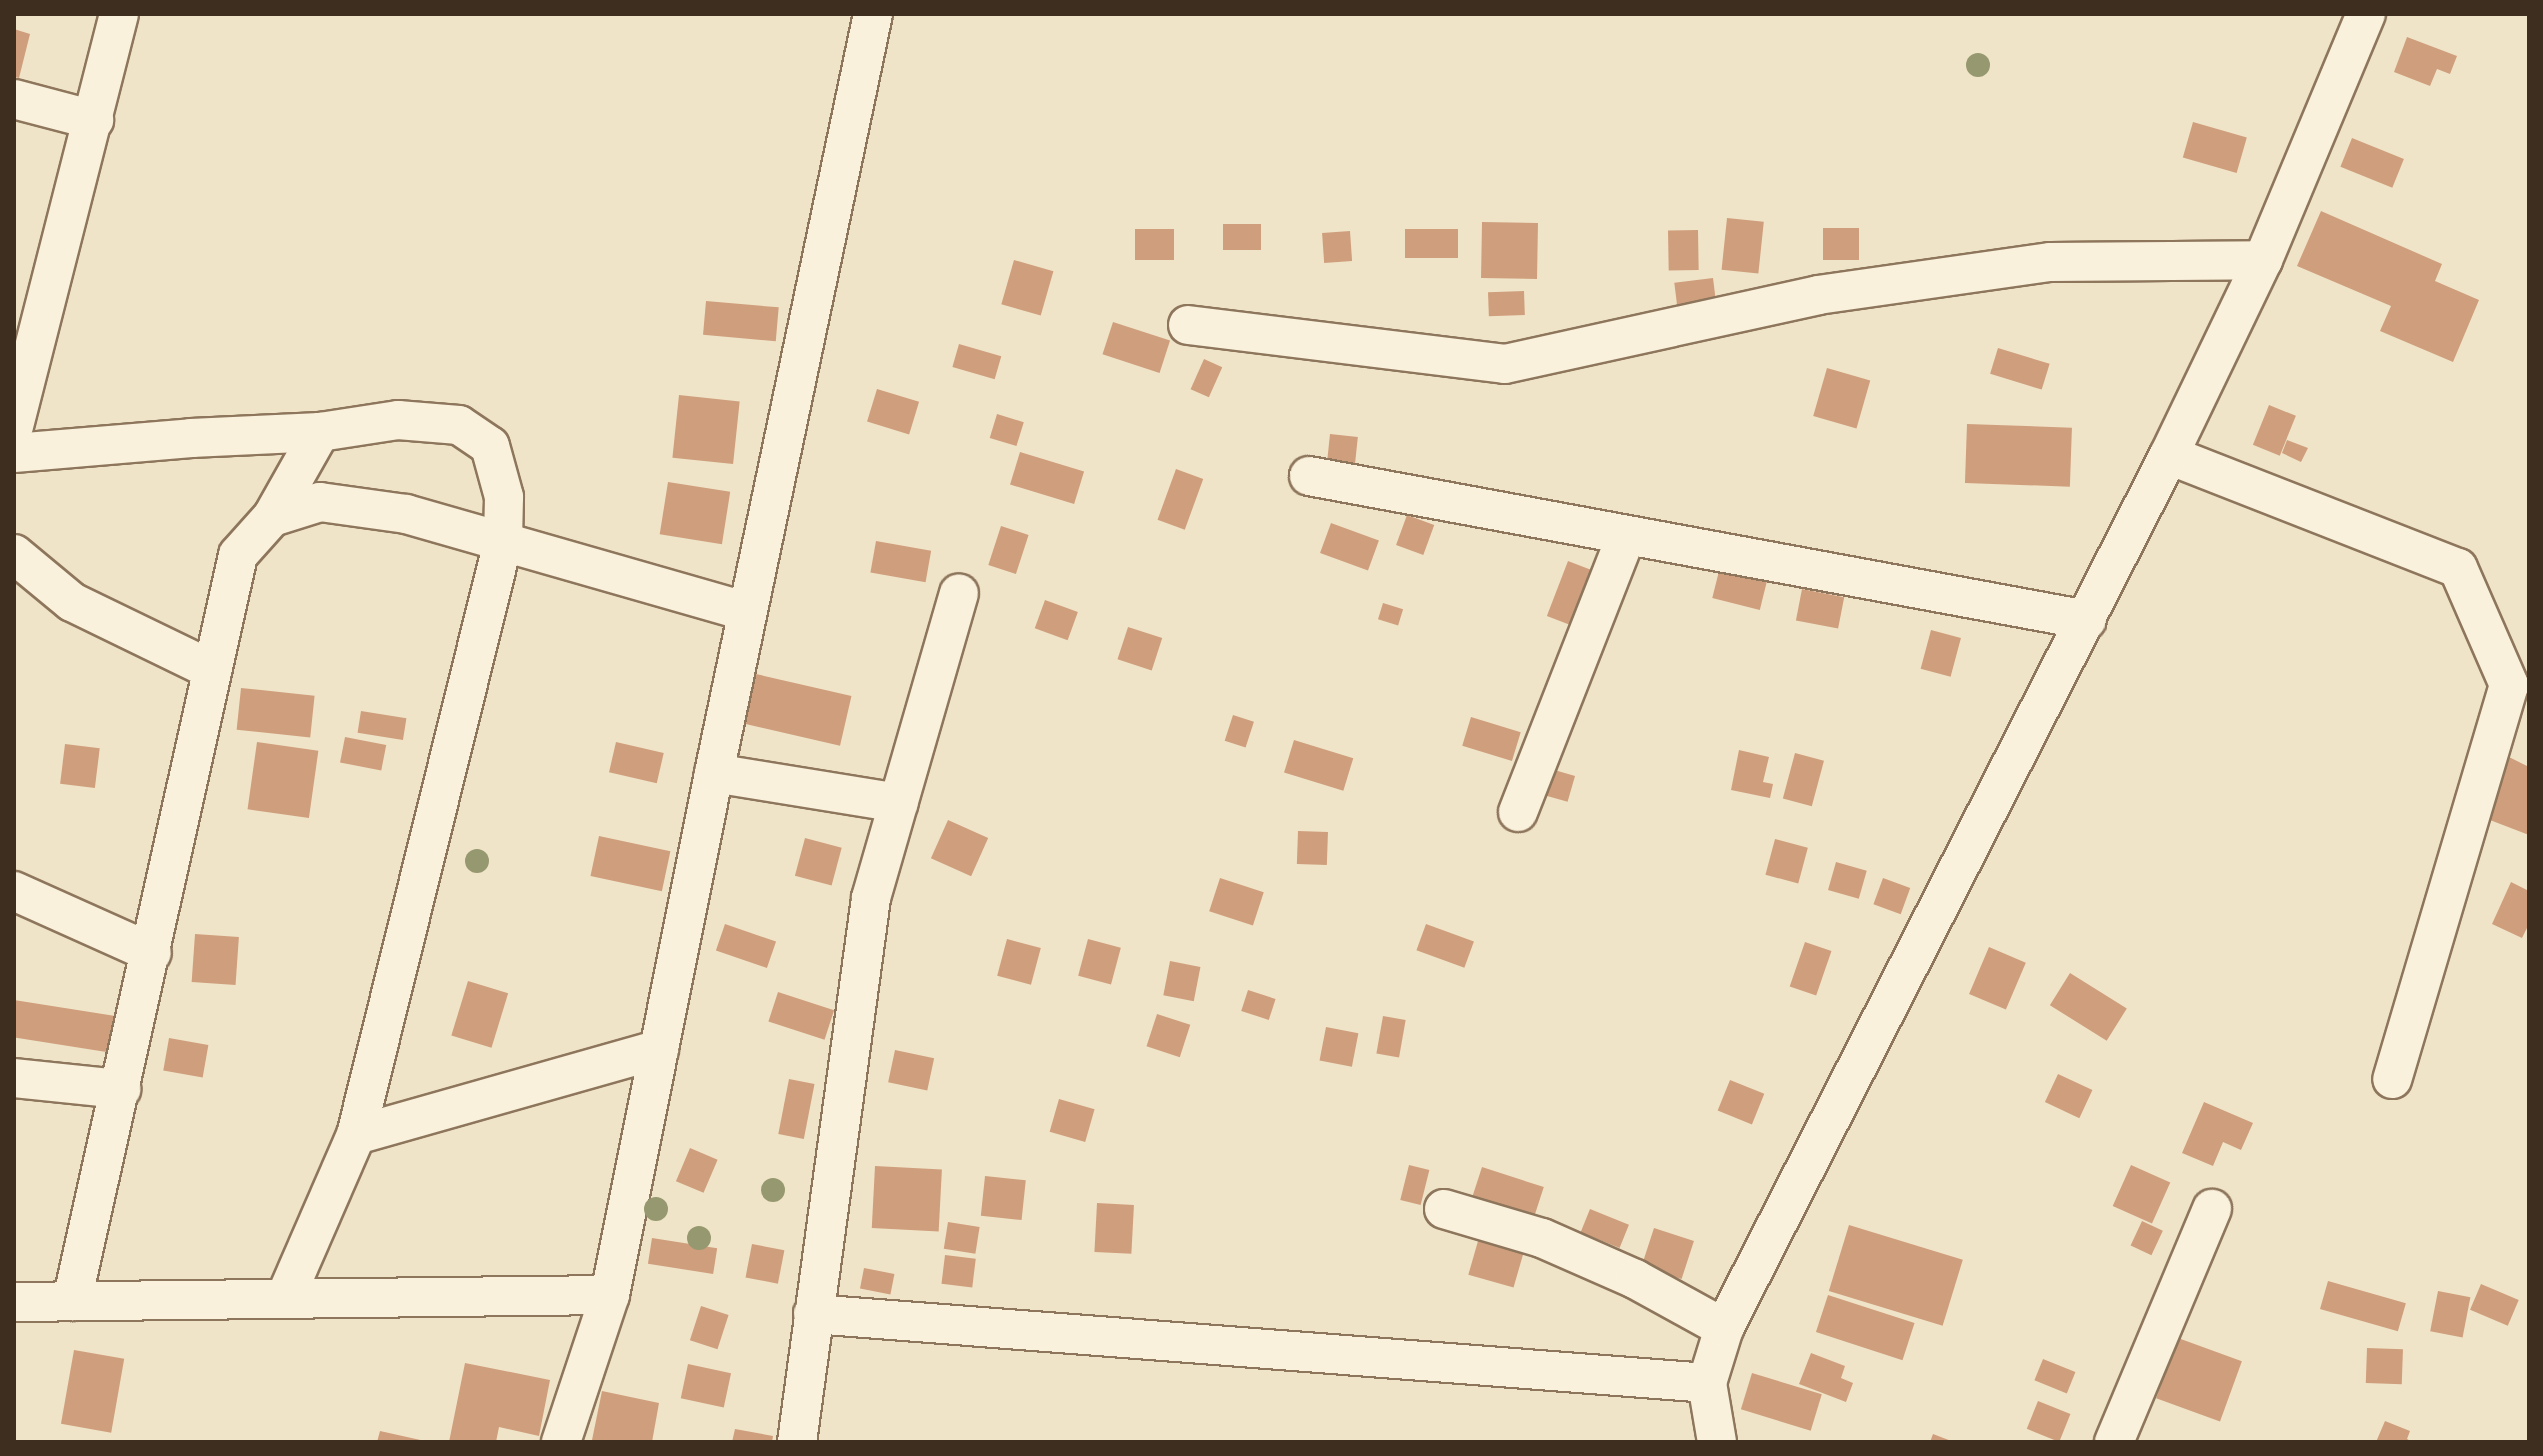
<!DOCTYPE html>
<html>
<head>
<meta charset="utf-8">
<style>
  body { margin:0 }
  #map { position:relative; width:2543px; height:1456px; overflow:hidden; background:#f0e4c8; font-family:"Noto Serif",serif }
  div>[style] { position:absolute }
  .building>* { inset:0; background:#cf9f7d; transform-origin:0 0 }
  .roads { filter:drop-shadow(2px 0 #8d765c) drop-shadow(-2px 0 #8d765c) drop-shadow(0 2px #8d765c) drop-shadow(0 -2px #8d765c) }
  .minor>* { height:38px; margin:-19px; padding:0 19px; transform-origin:19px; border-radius:19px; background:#faf1dc }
  .trees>* { width:24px; height:24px; margin:-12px; border-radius:50%; background:#96986f }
  span { translate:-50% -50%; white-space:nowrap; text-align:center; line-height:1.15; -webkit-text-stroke:8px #f7eed8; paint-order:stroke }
  .frame { position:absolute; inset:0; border:16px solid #3d2e20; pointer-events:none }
</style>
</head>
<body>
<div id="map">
  <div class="building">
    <i style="clip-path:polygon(14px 29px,30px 34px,19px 78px,14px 77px)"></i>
    <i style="clip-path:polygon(2407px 37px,2457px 56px,2450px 74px,2437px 69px,2430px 86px,2394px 72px)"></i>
    <i style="left:2193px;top:122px;width:56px;height:37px;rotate:16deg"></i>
    <i style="left:2352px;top:138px;width:56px;height:31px;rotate:22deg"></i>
    <i style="clip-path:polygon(2321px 211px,2442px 264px,2435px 281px,2479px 300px,2453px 362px,2380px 331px,2391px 306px,2297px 266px)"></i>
    <i style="left:1727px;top:218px;width:37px;height:52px;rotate:6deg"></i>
    <i style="left:1482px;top:222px;width:56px;height:56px;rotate:1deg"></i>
    <i style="left:1223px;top:224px;width:38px;height:26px"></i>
    <i style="left:1823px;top:228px;width:36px;height:32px"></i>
    <i style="left:1135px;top:229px;width:39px;height:31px"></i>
    <i style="left:1458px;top:229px;width:29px;height:53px;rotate:90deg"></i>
    <i style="left:1698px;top:230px;width:40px;height:30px;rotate:89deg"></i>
    <i style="left:1350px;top:231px;width:30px;height:28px;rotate:86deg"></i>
    <i style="left:1014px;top:260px;width:41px;height:46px;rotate:16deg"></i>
    <i style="left:1713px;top:278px;width:24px;height:39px;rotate:83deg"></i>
    <i style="left:1524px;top:291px;width:24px;height:36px;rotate:88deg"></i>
    <i style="left:706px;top:301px;width:73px;height:34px;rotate:5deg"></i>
    <i style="left:1113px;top:322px;width:60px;height:34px;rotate:18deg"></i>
    <i style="left:959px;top:344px;width:44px;height:24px;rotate:16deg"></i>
    <i style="left:1998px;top:348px;width:54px;height:27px;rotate:17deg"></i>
    <i style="left:1204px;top:359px;width:20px;height:33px;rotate:24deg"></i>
    <i style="left:1827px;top:368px;width:45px;height:50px;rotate:16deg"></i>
    <i style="left:877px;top:389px;width:44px;height:34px;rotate:17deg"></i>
    <i style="left:679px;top:395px;width:61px;height:63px;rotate:6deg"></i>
    <i style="left:2269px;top:405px;width:29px;height:43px;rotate:22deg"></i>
    <i style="left:997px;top:414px;width:28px;height:25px;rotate:17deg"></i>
    <i style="left:1967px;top:424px;width:105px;height:59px;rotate:2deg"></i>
    <i style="left:1330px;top:434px;width:28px;height:35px;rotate:6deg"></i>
    <i style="clip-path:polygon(2287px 440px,2308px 448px,2301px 462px,2282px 453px)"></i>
    <i style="left:1020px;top:452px;width:67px;height:34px;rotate:17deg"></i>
    <i style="left:1176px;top:469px;width:29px;height:54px;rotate:20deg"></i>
    <i style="left:668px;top:482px;width:63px;height:53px;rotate:9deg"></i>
    <i style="left:1407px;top:515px;width:29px;height:32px;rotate:20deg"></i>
    <i style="left:1331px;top:523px;width:51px;height:32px;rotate:20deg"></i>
    <i style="left:1001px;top:526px;width:29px;height:41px;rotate:18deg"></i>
    <i style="left:876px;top:541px;width:56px;height:32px;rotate:10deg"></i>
    <i style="left:1568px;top:561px;width:30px;height:59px;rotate:21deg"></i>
    <i style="left:1720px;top:567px;width:49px;height:32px;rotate:14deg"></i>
    <i style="left:1802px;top:589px;width:43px;height:32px;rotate:11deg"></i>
    <i style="left:1045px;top:600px;width:35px;height:30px;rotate:20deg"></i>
    <i style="left:1383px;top:603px;width:21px;height:17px;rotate:17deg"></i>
    <i style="left:1128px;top:627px;width:36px;height:34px;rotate:18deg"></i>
    <i style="left:1931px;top:630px;width:31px;height:40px;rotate:15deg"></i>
    <i style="left:756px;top:674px;width:98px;height:51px;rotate:13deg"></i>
    <i style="left:241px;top:688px;width:74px;height:42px;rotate:6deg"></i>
    <i style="left:361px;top:711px;width:46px;height:22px;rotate:9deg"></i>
    <i style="left:1233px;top:715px;width:22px;height:27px;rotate:18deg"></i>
    <i style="left:1471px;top:717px;width:52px;height:30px;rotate:17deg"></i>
    <i style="left:345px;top:737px;width:42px;height:26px;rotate:11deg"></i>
    <i style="left:1294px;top:740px;width:62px;height:34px;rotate:17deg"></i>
    <i style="left:257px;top:742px;width:62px;height:68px;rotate:8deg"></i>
    <i style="left:616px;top:742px;width:49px;height:31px;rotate:13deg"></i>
    <i style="left:65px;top:744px;width:35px;height:40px;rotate:7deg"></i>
    <i style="clip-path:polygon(1739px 750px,1769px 757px,1763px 782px,1773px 784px,1770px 798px,1731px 790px)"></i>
    <i style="left:1795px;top:753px;width:30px;height:47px;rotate:15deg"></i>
    <i style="clip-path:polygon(2509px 757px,2529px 767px,2529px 835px,2482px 817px)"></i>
    <i style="left:1551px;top:769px;width:25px;height:27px;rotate:16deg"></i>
    <i style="left:948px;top:820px;width:44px;height:42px;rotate:24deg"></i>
    <i style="left:1298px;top:831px;width:30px;height:33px;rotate:2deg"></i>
    <i style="left:599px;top:836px;width:73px;height:41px;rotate:12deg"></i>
    <i style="left:805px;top:838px;width:38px;height:39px;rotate:15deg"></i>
    <i style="left:1775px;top:839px;width:34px;height:37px;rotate:15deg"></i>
    <i style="left:1836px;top:862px;width:32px;height:29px;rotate:16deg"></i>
    <i style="left:1220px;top:878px;width:46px;height:35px;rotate:18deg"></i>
    <i style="left:1883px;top:878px;width:29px;height:28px;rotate:20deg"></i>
    <i style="clip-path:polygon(2511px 882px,2529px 891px,2529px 924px,2522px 938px,2492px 924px)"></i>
    <i style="left:725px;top:924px;width:54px;height:28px;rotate:19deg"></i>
    <i style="left:1426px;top:924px;width:51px;height:28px;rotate:20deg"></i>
    <i style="left:195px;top:934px;width:44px;height:48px;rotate:4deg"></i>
    <i style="left:1007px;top:939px;width:35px;height:38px;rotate:15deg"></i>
    <i style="left:1088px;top:939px;width:34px;height:38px;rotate:15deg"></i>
    <i style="left:1805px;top:942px;width:28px;height:47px;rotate:19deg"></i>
    <i style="left:1989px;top:947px;width:40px;height:51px;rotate:23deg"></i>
    <i style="left:1170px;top:961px;width:31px;height:35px;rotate:11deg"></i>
    <i style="left:2070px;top:973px;width:67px;height:38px;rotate:32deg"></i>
    <i style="left:468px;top:981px;width:42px;height:57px;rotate:17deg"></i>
    <i style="left:1248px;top:990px;width:29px;height:22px;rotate:18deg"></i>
    <i style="left:778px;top:992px;width:59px;height:31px;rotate:18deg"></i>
    <i style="left:14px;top:1000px;width:101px;height:37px;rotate:9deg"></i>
    <i style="left:1157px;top:1014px;width:35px;height:34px;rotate:18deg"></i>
    <i style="left:1383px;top:1016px;width:23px;height:38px;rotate:10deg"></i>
    <i style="left:1326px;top:1027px;width:33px;height:34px;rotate:11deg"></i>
    <i style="left:169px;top:1038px;width:40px;height:33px;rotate:10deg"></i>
    <i style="left:895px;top:1050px;width:40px;height:33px;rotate:12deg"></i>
    <i style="left:2058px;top:1074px;width:38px;height:31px;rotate:25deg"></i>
    <i style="left:789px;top:1079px;width:26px;height:56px;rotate:11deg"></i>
    <i style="left:1730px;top:1080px;width:37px;height:33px;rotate:22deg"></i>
    <i style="left:1059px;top:1099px;width:37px;height:34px;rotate:16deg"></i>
    <i style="clip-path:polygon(2204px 1102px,2253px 1123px,2241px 1150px,2223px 1142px,2213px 1166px,2182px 1153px)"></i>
    <i style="left:690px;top:1148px;width:30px;height:36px;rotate:23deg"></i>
    <i style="left:1409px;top:1165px;width:21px;height:36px;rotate:14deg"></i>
    <i style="left:2131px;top:1165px;width:43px;height:45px;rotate:24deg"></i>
    <i style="left:875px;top:1166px;width:67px;height:62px;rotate:3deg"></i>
    <i style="left:1482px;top:1167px;width:65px;height:36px;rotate:18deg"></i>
    <i style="left:985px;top:1176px;width:41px;height:40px;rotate:6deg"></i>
    <i style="left:1097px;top:1203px;width:37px;height:49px;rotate:3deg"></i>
    <i style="left:1590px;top:1209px;width:42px;height:25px;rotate:22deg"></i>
    <i style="left:2142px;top:1221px;width:23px;height:27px;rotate:25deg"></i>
    <i style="left:948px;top:1222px;width:32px;height:27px;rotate:9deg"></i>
    <i style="left:1849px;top:1225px;width:119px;height:69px;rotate:17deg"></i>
    <i style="left:1654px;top:1228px;width:42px;height:40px;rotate:18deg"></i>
    <i style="left:652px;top:1238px;width:66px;height:26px;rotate:9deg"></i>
    <i style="left:1478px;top:1241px;width:47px;height:35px;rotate:16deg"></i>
    <i style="left:752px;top:1244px;width:33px;height:34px;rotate:11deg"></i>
    <i style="left:945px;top:1255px;width:31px;height:29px;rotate:7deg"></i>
    <i style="left:864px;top:1268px;width:31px;height:21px;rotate:11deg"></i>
    <i style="left:2328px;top:1281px;width:81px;height:29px;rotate:16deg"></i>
    <i style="left:2481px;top:1284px;width:41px;height:28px;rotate:23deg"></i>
    <i style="left:2438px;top:1291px;width:33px;height:41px;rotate:11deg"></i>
    <i style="left:1828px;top:1295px;width:91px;height:39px;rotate:18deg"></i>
    <i style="left:701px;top:1306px;width:29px;height:36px;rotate:18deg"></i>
    <i style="left:2178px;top:1338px;width:68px;height:64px;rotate:20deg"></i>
    <i style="left:2367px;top:1348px;width:36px;height:35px;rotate:2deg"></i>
    <i style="left:74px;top:1350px;width:51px;height:75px;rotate:10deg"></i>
    <i style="clip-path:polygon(1811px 1353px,1845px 1366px,1841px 1378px,1853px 1383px,1846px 1402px,1799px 1384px)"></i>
    <i style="left:2043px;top:1359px;width:35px;height:23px;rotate:22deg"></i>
    <i style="clip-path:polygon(465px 1363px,550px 1380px,539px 1436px,499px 1427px,496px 1442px,449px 1442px)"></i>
    <i style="left:688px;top:1364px;width:44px;height:35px;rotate:12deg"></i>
    <i style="left:1752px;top:1373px;width:73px;height:38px;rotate:17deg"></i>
    <i style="clip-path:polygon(602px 1391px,659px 1403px,652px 1442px,592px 1440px)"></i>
    <i style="left:2038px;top:1401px;width:35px;height:30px;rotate:22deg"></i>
    <i style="clip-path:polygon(2385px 1421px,2410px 1431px,2407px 1439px,2413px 1442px,2376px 1442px)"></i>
    <i style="clip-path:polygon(735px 1429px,773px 1436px,772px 1442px,732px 1442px)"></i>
    <i style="clip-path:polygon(380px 1431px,425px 1441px,424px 1442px,377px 1442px)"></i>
    <i style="clip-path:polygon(1933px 1434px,1954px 1442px,1930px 1442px)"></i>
  </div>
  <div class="roads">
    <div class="minor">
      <i style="left:14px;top:99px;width:83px;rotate:14.7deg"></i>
      <i style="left:1188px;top:325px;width:319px;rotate:7deg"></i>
      <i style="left:1505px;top:364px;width:321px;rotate:-12.4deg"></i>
      <i style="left:1818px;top:295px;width:234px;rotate:-8.1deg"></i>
      <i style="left:2050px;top:262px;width:213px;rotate:-0.5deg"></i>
      <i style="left:14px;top:426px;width:425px;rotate:-75.7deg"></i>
      <i style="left:14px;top:453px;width:178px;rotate:-4.8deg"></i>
      <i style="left:191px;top:438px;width:129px;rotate:-2.7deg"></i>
      <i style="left:320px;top:432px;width:79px;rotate:-8.7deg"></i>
      <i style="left:398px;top:420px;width:61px;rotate:4.7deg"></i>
      <i style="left:459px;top:425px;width:37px;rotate:34deg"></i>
      <i style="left:490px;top:446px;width:53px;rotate:74.6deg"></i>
      <i style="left:504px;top:497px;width:45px;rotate:91.3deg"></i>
      <i style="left:503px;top:542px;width:611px;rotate:103.92deg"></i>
      <i style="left:356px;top:1135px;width:178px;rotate:113.5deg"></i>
      <i style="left:2169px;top:455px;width:310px;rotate:21.4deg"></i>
      <i style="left:2458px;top:568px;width:128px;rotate:66.4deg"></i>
      <i style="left:2509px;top:685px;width:411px;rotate:106.5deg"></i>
      <i style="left:1309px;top:476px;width:791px;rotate:10.49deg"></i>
      <i style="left:272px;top:517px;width:50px;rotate:-17.4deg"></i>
      <i style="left:320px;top:502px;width:87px;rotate:7.9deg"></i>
      <i style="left:406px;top:514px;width:355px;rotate:16deg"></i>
      <i style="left:14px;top:554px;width:75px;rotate:39.6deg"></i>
      <i style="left:72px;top:602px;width:156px;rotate:25.9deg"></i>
      <i style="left:714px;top:773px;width:187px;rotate:9.2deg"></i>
      <i style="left:1518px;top:812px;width:296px;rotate:-68.6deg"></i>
      <i style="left:14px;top:891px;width:151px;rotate:24.2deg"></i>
      <i style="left:14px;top:1078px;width:108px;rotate:5.9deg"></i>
      <i style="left:356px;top:1135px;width:315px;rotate:-15.8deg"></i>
      <i style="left:1444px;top:1209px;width:102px;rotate:16.5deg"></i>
      <i style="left:1542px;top:1238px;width:102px;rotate:23.8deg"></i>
      <i style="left:1635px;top:1279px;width:102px;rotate:28.8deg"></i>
      <i style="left:72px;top:1301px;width:764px;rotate:-77.45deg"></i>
      <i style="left:238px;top:555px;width:51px;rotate:-48.2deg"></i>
      <i style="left:272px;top:517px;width:98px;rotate:-60.5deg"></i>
      <i style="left:14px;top:1302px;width:596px;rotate:-0.67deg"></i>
      <i style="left:813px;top:1314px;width:897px;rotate:4.41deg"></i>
      <i style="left:561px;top:1442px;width:155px;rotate:-71.6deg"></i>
      <i style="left:610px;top:1295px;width:532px;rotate:-78.73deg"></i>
      <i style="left:714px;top:773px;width:775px;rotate:-78.17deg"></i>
      <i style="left:797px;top:1442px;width:549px;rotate:-82.25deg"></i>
      <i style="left:871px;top:898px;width:317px;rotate:-73.9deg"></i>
      <i style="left:1717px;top:1442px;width:60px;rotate:-99.6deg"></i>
      <i style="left:1707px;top:1383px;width:58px;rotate:-72.8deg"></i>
      <i style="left:1724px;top:1328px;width:980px;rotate:-62.99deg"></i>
      <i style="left:2169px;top:455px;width:216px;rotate:-64.3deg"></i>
      <i style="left:2263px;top:260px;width:267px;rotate:-67.3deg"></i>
      <i style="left:2114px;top:1442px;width:253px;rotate:-67.2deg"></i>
    </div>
  </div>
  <div class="trees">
    <i style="left:1978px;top:65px"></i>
    <i style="left:477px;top:861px"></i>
    <i style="left:773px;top:1190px"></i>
    <i style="left:656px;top:1209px"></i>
    <i style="left:699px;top:1238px"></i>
  </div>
  <div class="frame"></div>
</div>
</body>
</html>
